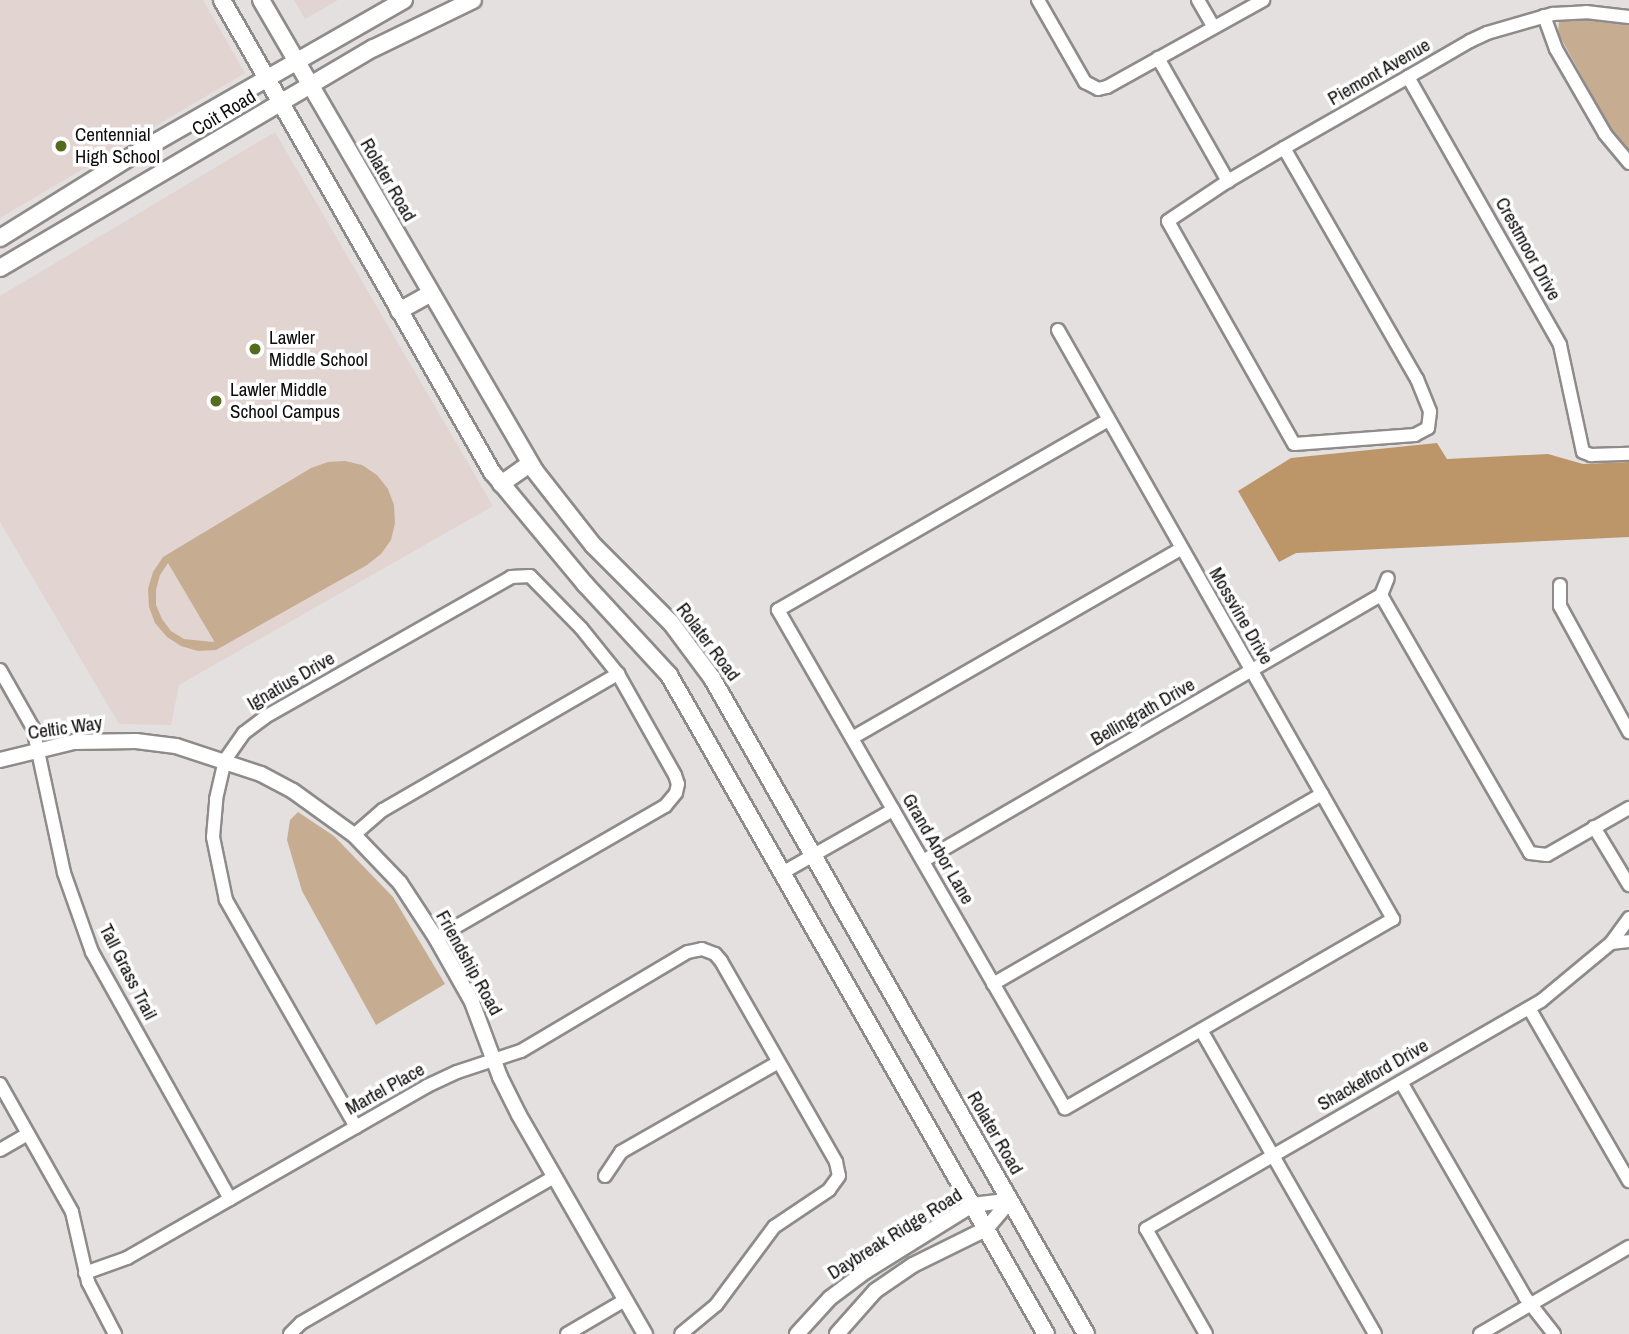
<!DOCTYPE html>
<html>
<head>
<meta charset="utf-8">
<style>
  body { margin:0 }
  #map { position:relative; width:1629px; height:1334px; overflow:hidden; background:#e4e0df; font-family:"Archivo Narrow",sans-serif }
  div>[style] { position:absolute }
  .built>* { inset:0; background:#e1d4d1 }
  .green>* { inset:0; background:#c6ad91 }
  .forest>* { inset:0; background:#bc9668 }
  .roads { filter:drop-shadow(2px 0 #8e8b8a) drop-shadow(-2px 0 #8e8b8a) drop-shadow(0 2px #8e8b8a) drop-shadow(0 -2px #8e8b8a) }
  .minor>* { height:12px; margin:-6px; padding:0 6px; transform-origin:6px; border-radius:6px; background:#fff }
  .tertiary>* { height:14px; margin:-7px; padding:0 7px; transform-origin:7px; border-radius:7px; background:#fff }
  .secondary>* { height:16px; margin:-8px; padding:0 8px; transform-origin:8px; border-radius:8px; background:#fff }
  .dots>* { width:19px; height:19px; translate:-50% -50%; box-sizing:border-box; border:4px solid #fff; border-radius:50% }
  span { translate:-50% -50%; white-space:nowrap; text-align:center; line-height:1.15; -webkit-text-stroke:7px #fff; paint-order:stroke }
  .street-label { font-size:19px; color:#0e0c0c }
  .poi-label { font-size:19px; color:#0e0c0c }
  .left { translate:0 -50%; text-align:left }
</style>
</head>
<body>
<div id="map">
  <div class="built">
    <i style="clip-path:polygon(0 0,203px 0,245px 73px,0 218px)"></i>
    <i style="clip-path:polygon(294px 0,338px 0,305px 19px)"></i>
    <i style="clip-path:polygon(275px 132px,493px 506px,179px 685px,171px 725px,119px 724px,0 522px,0 296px)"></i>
  </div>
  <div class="green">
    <i style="clip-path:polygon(1590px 18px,1629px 22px,1629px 151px,1613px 133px,1558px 33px,1559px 21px)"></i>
    <i style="clip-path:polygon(evenodd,345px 461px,362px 465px,377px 475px,388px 489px,394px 505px,395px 523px,391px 540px,381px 554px,367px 565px,216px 650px,198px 651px,181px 646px,167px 637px,155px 623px,149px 607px,148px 589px,153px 572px,163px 557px,311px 468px,328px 462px,345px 461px,168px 563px,214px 641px,213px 642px,184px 639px,171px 631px,162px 619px,156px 605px,156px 590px,160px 575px,168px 563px)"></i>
    <i style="clip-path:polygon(298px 812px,334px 836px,393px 897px,445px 984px,376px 1025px,302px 891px,287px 840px,290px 820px)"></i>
  </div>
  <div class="forest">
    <i style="clip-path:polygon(1437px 443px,1447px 459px,1548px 454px,1583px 464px,1629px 462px,1629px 537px,1296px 553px,1279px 562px,1238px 491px,1291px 458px)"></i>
  </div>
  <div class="roads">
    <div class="minor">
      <i style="left:1038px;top:0;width:95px;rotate:60.2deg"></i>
      <i style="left:1085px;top:82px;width:15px;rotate:28deg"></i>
      <i style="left:1098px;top:89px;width:9px;rotate:-13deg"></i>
      <i style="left:1107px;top:87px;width:179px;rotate:-29.1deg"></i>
      <i style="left:1198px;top:0;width:30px;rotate:60deg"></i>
      <i style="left:1544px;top:16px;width:35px;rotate:70deg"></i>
      <i style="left:1556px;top:49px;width:98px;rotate:60deg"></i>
      <i style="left:1605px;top:134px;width:38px;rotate:50deg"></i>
      <i style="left:1158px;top:58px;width:142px;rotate:60.4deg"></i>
      <i style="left:1408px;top:77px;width:308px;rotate:60.4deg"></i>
      <i style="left:1560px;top:345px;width:109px;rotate:77.9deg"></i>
      <i style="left:1583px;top:452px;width:9px;rotate:21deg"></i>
      <i style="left:1591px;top:455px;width:38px;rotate:-2deg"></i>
      <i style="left:1284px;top:148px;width:267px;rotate:60.1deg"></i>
      <i style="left:1417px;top:379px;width:35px;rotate:68deg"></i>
      <i style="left:1430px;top:412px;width:16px;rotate:97deg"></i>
      <i style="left:1428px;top:428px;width:15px;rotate:152deg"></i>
      <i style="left:1415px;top:435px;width:121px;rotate:175.7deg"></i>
      <i style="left:1294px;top:444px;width:256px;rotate:-119.5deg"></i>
      <i style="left:1168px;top:221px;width:72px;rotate:-33.7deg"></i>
      <i style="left:1228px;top:181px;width:65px;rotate:-30.5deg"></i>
      <i style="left:1284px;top:148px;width:143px;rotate:-29.8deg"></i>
      <i style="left:1408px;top:77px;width:72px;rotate:-30.1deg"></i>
      <i style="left:1470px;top:41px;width:19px;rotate:-25deg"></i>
      <i style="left:1487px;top:33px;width:69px;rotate:-16.1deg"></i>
      <i style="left:1553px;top:14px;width:33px;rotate:-3deg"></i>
      <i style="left:1586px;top:12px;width:43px;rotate:6.6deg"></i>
      <i style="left:1058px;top:330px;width:678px;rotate:60.37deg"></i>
      <i style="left:1393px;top:919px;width:379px;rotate:150deg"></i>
      <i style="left:1065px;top:1108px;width:575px;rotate:-119.96deg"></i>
      <i style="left:778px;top:610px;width:379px;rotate:-29.9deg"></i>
      <i style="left:1560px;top:585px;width:21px;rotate:90deg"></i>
      <i style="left:1560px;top:606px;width:144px;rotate:61.3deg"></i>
      <i style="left:1381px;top:595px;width:298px;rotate:60deg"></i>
      <i style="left:1530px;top:853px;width:17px;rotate:7deg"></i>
      <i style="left:1547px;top:855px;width:95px;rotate:-29.8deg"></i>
      <i style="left:1381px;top:595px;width:18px;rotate:-68deg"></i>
      <i style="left:0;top:670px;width:67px;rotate:60.4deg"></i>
      <i style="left:33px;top:728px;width:148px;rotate:77.9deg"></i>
      <i style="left:64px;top:873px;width:84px;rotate:70.5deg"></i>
      <i style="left:92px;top:952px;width:283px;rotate:60.8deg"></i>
      <i style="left:852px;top:738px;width:379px;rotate:-29.9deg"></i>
      <i style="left:1594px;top:827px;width:68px;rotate:58.9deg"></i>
      <i style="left:354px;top:835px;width:38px;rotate:-41deg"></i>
      <i style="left:383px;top:810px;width:272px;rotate:-30.1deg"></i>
      <i style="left:923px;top:861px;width:530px;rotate:-30.15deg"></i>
      <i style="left:782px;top:873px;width:128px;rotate:-29.6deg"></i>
      <i style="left:1611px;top:943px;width:18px;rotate:-6deg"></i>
      <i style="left:993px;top:984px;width:380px;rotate:-30deg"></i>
      <i style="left:1529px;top:1008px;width:200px;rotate:60deg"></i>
      <i style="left:1201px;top:1030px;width:350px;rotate:60.2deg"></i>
      <i style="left:1401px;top:1082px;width:248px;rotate:60deg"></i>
      <i style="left:1525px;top:1297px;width:47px;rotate:51.9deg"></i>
      <i style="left:0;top:1084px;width:147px;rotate:60.6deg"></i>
      <i style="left:72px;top:1212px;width:72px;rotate:77.1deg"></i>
      <i style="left:88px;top:1282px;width:59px;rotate:62.6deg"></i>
      <i style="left:356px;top:1127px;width:262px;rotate:-119.8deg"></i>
      <i style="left:226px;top:900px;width:64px;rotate:-101.7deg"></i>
      <i style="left:213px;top:837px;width:38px;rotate:-85deg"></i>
      <i style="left:216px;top:799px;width:40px;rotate:-77deg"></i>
      <i style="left:225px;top:760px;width:33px;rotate:-55deg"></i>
      <i style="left:244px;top:733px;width:26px;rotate:-37deg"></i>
      <i style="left:265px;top:717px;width:283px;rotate:-29.6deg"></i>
      <i style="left:511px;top:577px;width:19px;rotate:-3deg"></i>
      <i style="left:530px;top:576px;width:73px;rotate:45.6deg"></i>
      <i style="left:581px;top:628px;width:59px;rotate:51.2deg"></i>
      <i style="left:618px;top:674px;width:116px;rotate:60.6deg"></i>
      <i style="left:675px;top:775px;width:9px;rotate:72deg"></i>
      <i style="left:678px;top:784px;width:9px;rotate:103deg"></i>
      <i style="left:676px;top:793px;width:17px;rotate:130deg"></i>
      <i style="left:665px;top:806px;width:264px;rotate:150deg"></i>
      <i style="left:0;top:1150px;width:32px;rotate:-30deg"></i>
      <i style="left:605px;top:1176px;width:29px;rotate:-56deg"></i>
      <i style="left:621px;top:1152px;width:180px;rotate:-29.7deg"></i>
      <i style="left:85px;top:1273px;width:45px;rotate:-19.7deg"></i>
      <i style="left:127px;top:1258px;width:346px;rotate:-29.8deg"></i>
      <i style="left:427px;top:1086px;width:33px;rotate:-25deg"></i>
      <i style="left:457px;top:1072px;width:67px;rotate:-18.2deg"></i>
      <i style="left:521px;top:1051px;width:194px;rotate:-30.7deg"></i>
      <i style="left:688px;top:952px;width:14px;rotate:-12deg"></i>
      <i style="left:702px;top:949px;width:14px;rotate:21deg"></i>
      <i style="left:715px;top:954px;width:9px;rotate:49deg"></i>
      <i style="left:721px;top:961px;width:232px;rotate:60.2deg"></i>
      <i style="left:836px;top:1162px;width:14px;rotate:78deg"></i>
      <i style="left:839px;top:1176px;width:17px;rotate:126deg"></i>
      <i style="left:829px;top:1190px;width:66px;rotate:146.1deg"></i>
      <i style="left:774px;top:1227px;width:97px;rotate:126.6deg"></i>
      <i style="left:716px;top:1305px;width:45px;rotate:140.4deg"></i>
      <i style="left:290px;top:1334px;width:16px;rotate:-45deg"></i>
      <i style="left:301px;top:1323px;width:292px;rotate:-30deg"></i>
      <i style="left:567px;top:1334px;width:67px;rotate:-30.4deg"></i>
      <i style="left:1206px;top:1334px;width:121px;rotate:-119.7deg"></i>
      <i style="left:1146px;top:1229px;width:456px;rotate:-30deg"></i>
      <i style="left:1541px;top:1001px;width:91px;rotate:-39.6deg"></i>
      <i style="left:1611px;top:943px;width:31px;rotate:-54deg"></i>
      <i style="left:1480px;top:1334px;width:173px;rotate:-30.3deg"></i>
    </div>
    <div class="tertiary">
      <i style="left:0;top:760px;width:76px;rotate:-13.7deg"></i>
      <i style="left:74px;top:742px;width:62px;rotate:-0.9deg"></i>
      <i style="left:136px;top:741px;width:40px;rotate:7.1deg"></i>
      <i style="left:176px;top:746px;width:89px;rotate:18.2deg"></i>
      <i style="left:261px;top:774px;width:36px;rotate:28deg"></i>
      <i style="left:293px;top:791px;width:75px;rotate:35.8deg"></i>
      <i style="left:354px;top:835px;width:66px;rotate:46.2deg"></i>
      <i style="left:400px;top:883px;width:66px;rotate:56.8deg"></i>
      <i style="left:436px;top:938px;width:73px;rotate:60.6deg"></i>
      <i style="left:472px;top:1002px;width:80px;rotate:69.5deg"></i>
      <i style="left:500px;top:1077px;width:42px;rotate:63.4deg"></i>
      <i style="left:519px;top:1115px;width:253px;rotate:60.1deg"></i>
      <i style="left:797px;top:1334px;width:49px;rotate:-47.5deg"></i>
      <i style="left:830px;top:1298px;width:45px;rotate:-36.9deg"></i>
      <i style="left:866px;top:1271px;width:125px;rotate:-31.9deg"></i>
      <i style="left:972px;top:1205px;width:38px;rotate:-7deg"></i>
      <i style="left:837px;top:1334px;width:57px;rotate:-48.5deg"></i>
      <i style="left:875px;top:1291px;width:46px;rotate:-34.4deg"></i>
      <i style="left:913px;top:1265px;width:81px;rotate:-26.3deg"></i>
      <i style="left:986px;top:1229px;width:38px;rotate:-50deg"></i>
    </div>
    <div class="secondary">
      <i style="left:222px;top:0;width:544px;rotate:60.23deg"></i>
      <i style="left:492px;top:472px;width:146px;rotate:50.3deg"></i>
      <i style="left:585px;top:584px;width:124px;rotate:47.3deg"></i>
      <i style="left:669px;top:675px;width:759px;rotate:60.23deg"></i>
      <i style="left:261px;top:0;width:545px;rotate:59.81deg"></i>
      <i style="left:535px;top:471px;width:94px;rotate:51.9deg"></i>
      <i style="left:593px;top:545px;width:110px;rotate:45deg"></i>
      <i style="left:671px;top:623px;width:69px;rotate:53.3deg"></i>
      <i style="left:712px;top:678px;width:755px;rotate:60.31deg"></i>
      <i style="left:0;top:238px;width:159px;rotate:-31.9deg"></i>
      <i style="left:135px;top:154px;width:310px;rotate:-29.8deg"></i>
      <i style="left:0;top:268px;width:434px;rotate:-30.5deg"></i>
      <i style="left:374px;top:48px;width:110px;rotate:-25.9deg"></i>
      <i style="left:399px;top:311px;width:35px;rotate:-29deg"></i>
      <i style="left:501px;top:484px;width:35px;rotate:-35deg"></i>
    </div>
  </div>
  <div class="dots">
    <i style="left:61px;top:146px;background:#546c1e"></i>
    <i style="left:255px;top:349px;background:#546c1e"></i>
    <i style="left:216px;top:401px;background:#546c1e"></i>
  </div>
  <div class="street-label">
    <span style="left:1379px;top:72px;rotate:-30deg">Piemont Avenue</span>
    <span style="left:224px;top:113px;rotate:-31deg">Coit Road</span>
    <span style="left:388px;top:180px;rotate:60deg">Rolater Road</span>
    <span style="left:1528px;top:249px;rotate:61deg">Crestmoor Drive</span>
    <span style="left:1241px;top:616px;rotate:60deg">Mossvine Drive</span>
    <span style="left:708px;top:642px;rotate:53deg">Rolater Road</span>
    <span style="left:291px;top:681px;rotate:-30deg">Ignatius Drive</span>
    <span style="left:1143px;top:712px;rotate:-30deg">Bellingrath Drive</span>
    <span style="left:65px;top:728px;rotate:-8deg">Celtic Way</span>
    <span style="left:938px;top:849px;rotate:60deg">Grand Arbor Lane</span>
    <span style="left:469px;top:963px;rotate:61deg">Friendship Road</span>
    <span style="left:128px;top:972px;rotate:63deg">Tall Grass Trail</span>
    <span style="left:1373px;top:1075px;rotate:-30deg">Shackelford Drive</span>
    <span style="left:385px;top:1089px;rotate:-29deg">Martel Place</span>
    <span style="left:995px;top:1133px;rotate:60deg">Rolater Road</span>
    <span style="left:895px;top:1234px;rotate:-32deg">Daybreak Ridge Road</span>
  </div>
  <div class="poi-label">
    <span class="left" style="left:75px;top:146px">Centennial<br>High School</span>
    <span class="left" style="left:269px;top:349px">Lawler<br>Middle School</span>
    <span class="left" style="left:230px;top:401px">Lawler Middle<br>School Campus</span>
  </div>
</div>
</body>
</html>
